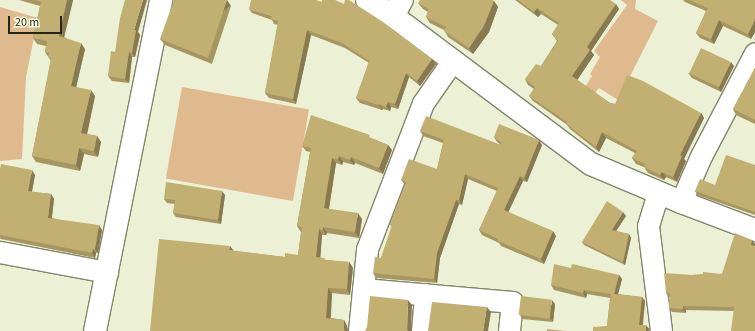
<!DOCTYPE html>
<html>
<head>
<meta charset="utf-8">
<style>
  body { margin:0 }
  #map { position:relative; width:755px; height:331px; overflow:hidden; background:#ecf1d5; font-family:"Source Sans 3",sans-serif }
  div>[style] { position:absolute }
  .green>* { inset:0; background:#dfba8e; transform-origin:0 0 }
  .roads { filter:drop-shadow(1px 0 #81866c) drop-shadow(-1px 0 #81866c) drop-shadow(0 1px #81866c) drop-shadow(0 -1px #81866c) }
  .street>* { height:21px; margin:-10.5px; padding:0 10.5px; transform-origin:10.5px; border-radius:10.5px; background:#fff }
  .secondary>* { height:22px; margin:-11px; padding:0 11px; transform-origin:11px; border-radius:11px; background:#fff }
  .wall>* { inset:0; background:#a79662 }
  .shaded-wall>* { inset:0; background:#887a50; transform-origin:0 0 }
  .building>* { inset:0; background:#c2af72; transform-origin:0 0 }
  span { translate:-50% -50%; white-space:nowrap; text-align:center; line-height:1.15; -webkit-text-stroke:3px #f9fee2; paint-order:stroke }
  .scale { position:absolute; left:8px; top:16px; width:54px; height:18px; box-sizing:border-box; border:2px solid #24261c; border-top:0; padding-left:5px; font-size:12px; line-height:14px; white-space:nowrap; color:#24261c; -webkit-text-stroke:3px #f9fee2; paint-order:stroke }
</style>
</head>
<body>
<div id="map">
  <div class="green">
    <i style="clip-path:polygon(621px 0,636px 0,635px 9px,658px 21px,618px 100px,599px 88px,595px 93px,585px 87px,592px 76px,590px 74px,600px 57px,594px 51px,627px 5px)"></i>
    <i style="clip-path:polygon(0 7px,38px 18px,26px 77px,22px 159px,0 161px)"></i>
    <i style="left:182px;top:87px;width:129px;height:93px;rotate:10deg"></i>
  </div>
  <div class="roads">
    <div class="street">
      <i style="left:658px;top:193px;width:34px;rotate:107deg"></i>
      <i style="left:648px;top:226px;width:106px;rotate:82.9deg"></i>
      <i style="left:681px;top:202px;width:50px;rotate:-66.5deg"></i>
      <i style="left:701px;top:156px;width:116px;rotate:-62.3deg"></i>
      <i style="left:0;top:252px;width:109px;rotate:10.6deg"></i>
      <i style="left:363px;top:289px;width:150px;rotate:5deg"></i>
      <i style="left:512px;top:302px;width:29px;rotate:96deg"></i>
      <i style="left:359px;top:331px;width:82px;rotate:-84.4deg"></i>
      <i style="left:367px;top:249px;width:156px;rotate:-69deg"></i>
      <i style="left:423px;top:103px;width:52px;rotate:-55.1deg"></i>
      <i style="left:422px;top:331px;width:37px;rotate:-85deg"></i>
    </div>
    <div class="secondary">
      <i style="left:367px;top:0;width:31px;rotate:32deg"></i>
      <i style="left:393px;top:16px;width:247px;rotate:36.8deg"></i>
      <i style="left:591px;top:164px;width:98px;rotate:22.9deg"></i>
      <i style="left:681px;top:202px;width:79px;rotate:20.7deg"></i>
      <i style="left:393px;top:16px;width:18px;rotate:-61deg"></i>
      <i style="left:95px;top:331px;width:338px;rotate:-78.7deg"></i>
    </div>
  </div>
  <div class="wall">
    <i style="clip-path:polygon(19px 0,73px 0,64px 37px,85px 49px,76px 87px,95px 96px,87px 134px,97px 136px,101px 142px,98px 157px,84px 154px,80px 171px,36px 162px,32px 156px,51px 61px,45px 52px,46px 46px,37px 44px,33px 38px,40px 6px)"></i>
    <i style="clip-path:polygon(515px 0,610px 0,619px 9px,591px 51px,594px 55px,577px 80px,610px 103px,615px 104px,701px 113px,704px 118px,684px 159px,686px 161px,677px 182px,666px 177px,664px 180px,648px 173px,644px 167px,636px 164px,632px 158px,635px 153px,606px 138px,599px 152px,570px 129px,566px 124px,533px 101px,529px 96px,534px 89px,528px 85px,525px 79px,541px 66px,557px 41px,552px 34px,558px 25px,541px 14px,538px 17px)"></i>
    <i style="clip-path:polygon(683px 0,755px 0,755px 32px,751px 39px,723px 26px,714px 44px,700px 38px,696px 33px,706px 11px,685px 2px)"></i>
    <i style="clip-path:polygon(494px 1px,498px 7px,489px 32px,473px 54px,448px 37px,444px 30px,430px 23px,426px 17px,428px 12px,423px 9px,418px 3px)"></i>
    <i style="clip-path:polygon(231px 6px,212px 64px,165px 45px,160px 39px)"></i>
    <i style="clip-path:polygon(249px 9px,436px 64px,420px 86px,409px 77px,398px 109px,391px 107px,390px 111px,383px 109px,382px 110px,360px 103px,356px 98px,369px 63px,345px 48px,311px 35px,296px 104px,269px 98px,265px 93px,278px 25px,274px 24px,272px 20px,252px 13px)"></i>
    <i style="clip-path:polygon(138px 32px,140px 35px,135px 57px,132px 57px,129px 83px,112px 81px,108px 76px,115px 52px)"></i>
    <i style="clip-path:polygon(734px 66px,721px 92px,692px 78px,688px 73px)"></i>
    <i style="clip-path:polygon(755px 68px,755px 124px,736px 115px,733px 109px)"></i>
    <i style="clip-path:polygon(420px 131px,501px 145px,497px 142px,494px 137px,542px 145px,527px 182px,523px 181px,508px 212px,556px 236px,544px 264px,501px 246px,499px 243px,482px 235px,479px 230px,497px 191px,468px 179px,462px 205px,459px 204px,440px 258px,437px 283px,376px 278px,373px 273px,381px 258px,392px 227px,390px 224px,405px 185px,401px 180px,437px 169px,443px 143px,423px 136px)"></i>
    <i style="clip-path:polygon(373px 139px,388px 145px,392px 150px,383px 174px,355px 163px,354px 165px,343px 162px,342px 165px,336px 163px,329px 209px,362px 219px,359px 238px,327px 233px,326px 235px,322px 235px,320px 258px,326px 260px,349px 262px,353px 268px,350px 295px,332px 293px,331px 318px,344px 320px,347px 326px,348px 331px,150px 331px,233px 251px,285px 257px,298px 255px,301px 232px,297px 226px,310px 152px,306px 151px,302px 146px)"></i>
    <i style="clip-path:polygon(755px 165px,755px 215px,697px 195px,695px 191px,715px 185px)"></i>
    <i style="clip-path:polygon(0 169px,35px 175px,32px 192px,51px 194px,54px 199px,52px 218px,102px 230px,98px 253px,96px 253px,95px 258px,1px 239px,0 238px)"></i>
    <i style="clip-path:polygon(225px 195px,221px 224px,176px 217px,173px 213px,175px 204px,167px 203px,164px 199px)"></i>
    <i style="clip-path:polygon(626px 216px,616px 231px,629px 234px,631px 238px,625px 265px,584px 245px,582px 242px)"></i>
    <i style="clip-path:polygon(752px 240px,755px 244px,755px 246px,734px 311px,686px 310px,686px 313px,672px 312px,669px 308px,670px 297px,669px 297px,666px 293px,692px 275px,722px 274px)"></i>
    <i style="clip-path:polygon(571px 268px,619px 275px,622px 279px,618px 294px,642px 297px,645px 301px,643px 325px,649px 329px,649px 331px,593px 331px,607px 326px,610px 298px,587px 294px,586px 298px,554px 290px,551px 285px)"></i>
    <i style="clip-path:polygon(555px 304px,553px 322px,522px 319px,520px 315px)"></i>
  </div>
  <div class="shaded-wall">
    <i style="clip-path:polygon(67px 0,73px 0,63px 42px,59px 36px)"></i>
    <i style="clip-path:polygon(143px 0,147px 0,138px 32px,140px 35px,135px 57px,132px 53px,134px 30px)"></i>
    <i style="left:227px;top:0;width:7px;height:61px;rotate:56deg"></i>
    <i style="clip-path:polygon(494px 1px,498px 7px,489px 32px,473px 54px,469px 48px)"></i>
    <i style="clip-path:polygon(616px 4px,619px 9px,591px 51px,594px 55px,576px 82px,572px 76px,587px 47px)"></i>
    <i style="clip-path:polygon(537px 8px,541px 14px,538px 17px,534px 12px)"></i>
    <i style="clip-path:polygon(719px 20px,723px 26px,714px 44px,711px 39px)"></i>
    <i style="clip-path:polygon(755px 20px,755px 32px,751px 39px,748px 34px)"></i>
    <i style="clip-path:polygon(307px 30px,311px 35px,296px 104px,293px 99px)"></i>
    <i style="clip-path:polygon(81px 43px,85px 49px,75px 92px,71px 86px)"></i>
    <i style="clip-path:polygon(129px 52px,132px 57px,129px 83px,125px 79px)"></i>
    <i style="clip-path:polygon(432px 59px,436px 64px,420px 86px,417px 81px)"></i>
    <i style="clip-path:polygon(731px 62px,734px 66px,721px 92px,718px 87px)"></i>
    <i style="clip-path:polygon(406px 73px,409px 77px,398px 109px,395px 104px)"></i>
    <i style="clip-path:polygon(91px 90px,95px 96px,86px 139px,81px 133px)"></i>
    <i style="clip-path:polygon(388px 102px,391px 107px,390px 111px,386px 107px)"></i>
    <i style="clip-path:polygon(379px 104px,383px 109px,382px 110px,379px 105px)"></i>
    <i style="clip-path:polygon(701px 113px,704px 118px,684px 159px,686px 161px,677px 182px,673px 177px,680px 155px)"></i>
    <i style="clip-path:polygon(602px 132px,606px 138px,599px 152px,596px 147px)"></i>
    <i style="clip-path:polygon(97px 136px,101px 142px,98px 157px,94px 151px)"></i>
    <i style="clip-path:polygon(539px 140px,542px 145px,527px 182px,524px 178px)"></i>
    <i style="clip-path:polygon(388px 145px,392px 150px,383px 174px,379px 168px)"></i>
    <i style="clip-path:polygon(79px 148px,84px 154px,80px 171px,76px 165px)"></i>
    <i style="clip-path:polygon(339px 156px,343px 162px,342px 165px,338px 159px)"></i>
    <i style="clip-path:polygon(351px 157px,355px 163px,354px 165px,350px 160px)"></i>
    <i style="clip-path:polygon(332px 158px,336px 163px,328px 214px,324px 208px)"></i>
    <i style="clip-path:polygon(32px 170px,35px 175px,31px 196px,28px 191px)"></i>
    <i style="clip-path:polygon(662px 172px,666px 177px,664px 180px,660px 175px)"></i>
    <i style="clip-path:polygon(465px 174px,468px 179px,462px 205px,459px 200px)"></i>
    <i style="clip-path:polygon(520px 176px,523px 181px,507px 215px,504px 210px)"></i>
    <i style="clip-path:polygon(222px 191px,225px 195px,221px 224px,218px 220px)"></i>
    <i style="clip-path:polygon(51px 194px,54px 199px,51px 222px,48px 218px)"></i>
    <i style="clip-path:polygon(456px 200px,459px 204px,440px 258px,437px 283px,434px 279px,437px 253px)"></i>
    <i style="clip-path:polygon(623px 212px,626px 216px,614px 234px,612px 230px)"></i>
    <i style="clip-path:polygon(358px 213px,362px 219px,359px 238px,355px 232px)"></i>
    <i style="clip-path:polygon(99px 225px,102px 230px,98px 253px,95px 249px)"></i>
    <i style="clip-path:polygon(323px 227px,327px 233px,326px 235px,323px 230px)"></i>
    <i style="clip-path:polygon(319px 229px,322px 235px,320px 263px,316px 257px)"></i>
    <i style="clip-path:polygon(553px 231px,556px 236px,544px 264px,541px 259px)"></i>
    <i style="clip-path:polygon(629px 234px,631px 238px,625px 265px,623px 262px)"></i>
    <i style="clip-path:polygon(752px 240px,755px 244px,754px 249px,751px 245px)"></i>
    <i style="clip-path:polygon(230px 246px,234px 251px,229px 250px)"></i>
    <i style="clip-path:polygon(93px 249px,96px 253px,95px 258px,92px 253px)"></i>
    <i style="clip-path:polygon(349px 262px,353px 268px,350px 295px,347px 289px)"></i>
    <i style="clip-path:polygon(619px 275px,622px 279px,617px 298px,614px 294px)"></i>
    <i style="clip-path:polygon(328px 288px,332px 293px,330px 323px,326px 318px)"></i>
    <i style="clip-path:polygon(584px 290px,587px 294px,586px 298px,583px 293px)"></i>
    <i style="clip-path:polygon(642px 297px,645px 301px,642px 329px,639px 325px)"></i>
    <i style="clip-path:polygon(408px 300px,412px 305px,411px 331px,408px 331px,407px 330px)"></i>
    <i style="clip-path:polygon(552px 300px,555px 304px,553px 322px,550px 318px)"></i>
    <i style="clip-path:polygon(683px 306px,686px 310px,686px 313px,683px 309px)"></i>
    <i style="clip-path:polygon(487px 307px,491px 312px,488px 331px,483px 331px)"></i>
    <i style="clip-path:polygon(344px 320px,347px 326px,348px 331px,345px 331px,344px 330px)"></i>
    <i style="clip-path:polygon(646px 325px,649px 329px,649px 331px,646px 331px)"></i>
  </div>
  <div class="building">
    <i style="clip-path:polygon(36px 0,67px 0,59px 36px,81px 43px,71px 86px,91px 90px,81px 133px,97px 136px,94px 151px,79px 148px,76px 165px,32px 156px,51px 58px,48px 57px,49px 53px,45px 52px,47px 41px,33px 38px,41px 2px)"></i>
    <i style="clip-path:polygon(125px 0,143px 0,134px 30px,136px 30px,132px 53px,129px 52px,125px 79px,108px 76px,111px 51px,115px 52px,120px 18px)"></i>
    <i style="clip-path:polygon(174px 0,227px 0,208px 58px,160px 39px)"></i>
    <i style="clip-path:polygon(251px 0,316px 0,322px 2px,322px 0,335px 0,344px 4px,345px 0,349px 0,383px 22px,432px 59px,417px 81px,406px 73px,395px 104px,388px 102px,386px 107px,379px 104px,379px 105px,356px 98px,369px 61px,342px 43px,307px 30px,293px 99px,265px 93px,278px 21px,271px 19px,272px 16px,249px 9px)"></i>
    <i style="clip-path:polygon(420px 0,493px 0,494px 1px,484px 26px,469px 48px,444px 31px,446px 27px,426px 17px,429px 9px,418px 3px)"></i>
    <i style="clip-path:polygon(518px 0,610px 0,616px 4px,587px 47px,590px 50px,572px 76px,610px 103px,615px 104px,627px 75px,643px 81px,701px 113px,680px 155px,682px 156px,673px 177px,662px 172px,660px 175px,644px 167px,645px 164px,632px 158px,637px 151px,602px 132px,596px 147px,566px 124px,567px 122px,529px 96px,535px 87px,525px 79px,536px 64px,541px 66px,558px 41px,552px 34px,559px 23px,537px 8px,534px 12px)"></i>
    <i style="clip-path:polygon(689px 0,755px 0,755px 20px,748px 34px,719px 20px,711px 39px,696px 33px,708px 8px)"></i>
    <i style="left:701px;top:48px;width:33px;height:28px;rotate:25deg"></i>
    <i style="clip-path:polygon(755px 68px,755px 120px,733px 109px)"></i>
    <i style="clip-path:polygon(311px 115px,370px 135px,369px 137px,388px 145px,379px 168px,351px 157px,350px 160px,339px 156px,338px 159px,332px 158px,324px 208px,358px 213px,355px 232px,323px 227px,323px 230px,319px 229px,316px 257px,325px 258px,324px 260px,349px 262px,347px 289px,328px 288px,326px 318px,344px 320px,344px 330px,345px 331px,150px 331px,159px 239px,230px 246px,229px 250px,285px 257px,285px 253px,298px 255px,302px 227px,297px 226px,311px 148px,302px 146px)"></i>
    <i style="clip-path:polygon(426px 116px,501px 145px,502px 143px,494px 137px,499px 124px,539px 140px,524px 178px,520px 176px,504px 210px,553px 231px,541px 259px,498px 241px,498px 239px,479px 230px,498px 188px,465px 174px,459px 200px,456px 200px,437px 253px,434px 279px,373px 273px,375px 257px,381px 258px,392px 225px,390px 224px,406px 182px,401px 180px,409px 159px,437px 169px,444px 140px,420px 131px)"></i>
    <i style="clip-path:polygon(726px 155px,755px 165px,755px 212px,695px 191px,700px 179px,715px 185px)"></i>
    <i style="clip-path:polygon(1px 164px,32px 170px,28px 191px,51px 194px,48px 218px,99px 225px,95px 249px,93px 249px,92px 253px,0 235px,0 169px)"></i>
    <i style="clip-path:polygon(166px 182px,222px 191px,218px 220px,173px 213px,175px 200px,164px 199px)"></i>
    <i style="clip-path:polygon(607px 201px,623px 212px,612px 230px,629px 234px,623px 262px,582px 242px)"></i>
    <i style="clip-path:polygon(735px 233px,752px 240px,751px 245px,755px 246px,755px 331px,731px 331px,734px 307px,683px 306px,683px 309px,669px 308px,670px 293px,666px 293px,664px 273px,692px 275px,703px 274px,703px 272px,722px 274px)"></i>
    <i style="clip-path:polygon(554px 264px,571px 268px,572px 264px,619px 275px,614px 294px,642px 297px,639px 325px,646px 325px,646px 331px,593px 331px,593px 327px,607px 326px,611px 294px,584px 290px,583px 293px,551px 285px)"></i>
    <i style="clip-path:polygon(370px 296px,408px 300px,407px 330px,408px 331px,365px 331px,367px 327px)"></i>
    <i style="left:521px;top:296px;width:31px;height:19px;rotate:7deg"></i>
    <i style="clip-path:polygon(432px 302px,487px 307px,483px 331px,428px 331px)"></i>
    <i style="clip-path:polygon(547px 329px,567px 331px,547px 331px)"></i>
  </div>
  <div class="scale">20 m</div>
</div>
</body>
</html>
